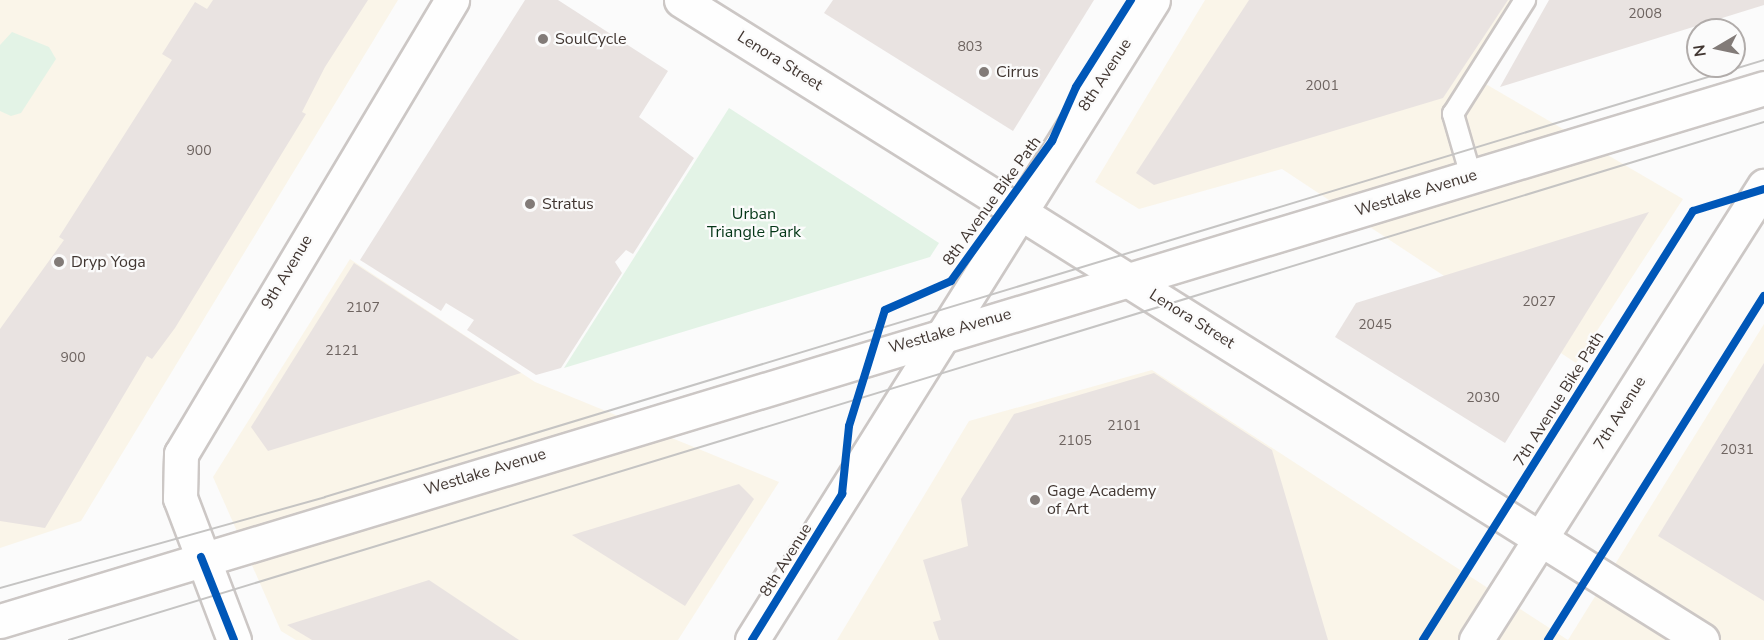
<!DOCTYPE html>
<html>
<head>
<meta charset="utf-8">
<style>
  body { margin:0 }
  #map { position:relative; width:1764px; height:640px; overflow:hidden; background:#fbfbfb; font-family:"Nunito Sans",sans-serif }
  div>[style] { position:absolute }
  .commercial>* { inset:0; background:#faf5e9 }
  .green>* { inset:0; background:#e3f3e6 }
  .building>* { inset:0; background:#e9e3e1 }
  .roads { filter:drop-shadow(2px 0 #ccc7c5) drop-shadow(-2px 0 #ccc7c5) drop-shadow(0 2px #ccc7c5) drop-shadow(0 -2px #ccc7c5) }
  .lane>* { height:20px; margin:-10px; padding:0 10px; transform-origin:10px; border-radius:10px; background:#fefefe }
  .secondary>* { height:33px; margin:-16.5px; padding:0 16.5px; transform-origin:16.5px; border-radius:16.5px; background:#fefefe }
  .tram>* { height:1.5px; margin:-0.75px; padding:0 0.75px; transform-origin:0.75px; border-radius:0.75px; background:#c5c4c3 }
  .cycleway>* { height:8px; margin:-4px; padding:0 4px; transform-origin:4px; border-radius:4px; background:#0057b8 }
  .dots>* { width:16px; height:16px; translate:-50% -50%; box-sizing:border-box; border:3px solid #fbfbfb; border-radius:50% }
  span { translate:-50% -50%; white-space:nowrap; text-align:center; line-height:1.15; -webkit-text-stroke:4.5px #fbfbfb; paint-order:stroke }
  .number-label { font-size:14px; color:#6e6460 }
  .number-label span { -webkit-text-stroke-width:0 }
  .poi-label { font-size:16px; color:#413631 }
  .left { translate:0 -50%; text-align:left }
  .street-label { font-size:16px; color:#413631 }
  .park-label { font-size:16px; color:#043617 }
  .north { position:absolute; left:1686px; top:18px; width:60px; height:60px; box-sizing:border-box; background:#fbfbfb; border:2px solid #b1acaa; border-radius:50%; rotate:261deg; font-size:16px; font-weight:700; line-height:24px; text-align:center; color:#413631 }
  .north::after { content:''; display:block; margin:auto; width:21px; height:27px; background:#827b78; clip-path:polygon(50% 0,100% 100%,50% 72%,0 100%) }
</style>
</head>
<body>
<div id="map">
  <div class="commercial">
    <i style="clip-path:polygon(0 0,398px 0,81px 521px,0 548px)"></i>
    <i style="clip-path:polygon(1205px 0,1535px 0,1484px 83px,1683px 199px,1576px 363px,1282px 169px,1139px 209px,1095px 182px)"></i>
    <i style="clip-path:polygon(350px 259px,535px 382px,779px 482px,678px 640px,296px 640px,281px 631px,213px 477px)"></i>
    <i style="clip-path:polygon(1764px 324px,1764px 640px,837px 640px,969px 421px,1152px 370px,1568px 640px)"></i>
  </div>
  <div class="green">
    <i style="clip-path:polygon(12px 32px,49px 47px,56px 59px,21px 113px,11px 116px,0 111px,0 45px)"></i>
    <i style="clip-path:polygon(729px 108px,939px 243px,930px 257px,564px 368px)"></i>
  </div>
  <div class="building">
    <i style="clip-path:polygon(213px 0,368px 0,325px 67px,302px 112px,306px 114px,175px 328px,152px 359px,147px 356px,45px 528px,0 521px,0 329px,64px 240px,59px 237px,172px 60px,162px 54px,195px 2px,207px 9px)"></i>
    <i style="clip-path:polygon(525px 0,558px 0,668px 71px,639px 117px,694px 158px,633px 254px,626px 250px,615px 262px,622px 273px,561px 368px,536px 375px,467px 330px,474px 320px,446px 303px,441px 311px,360px 260px)"></i>
    <i style="clip-path:polygon(833px 0,1094px 0,1013px 131px,824px 13px)"></i>
    <i style="clip-path:polygon(1249px 0,1508px 0,1443px 98px,1154px 185px,1136px 173px)"></i>
    <i style="clip-path:polygon(1549px 0,1764px 0,1764px 5px,1500px 87px)"></i>
    <i style="clip-path:polygon(1649px 212px,1505px 443px,1335px 337px,1356px 303px)"></i>
    <i style="clip-path:polygon(354px 263px,521px 373px,268px 451px,251px 427px)"></i>
    <i style="clip-path:polygon(1764px 363px,1764px 601px,1658px 536px)"></i>
    <i style="clip-path:polygon(1154px 373px,1272px 450px,1328px 640px,939px 640px,933px 622px,941px 620px,923px 560px,968px 546px,961px 499px,1014px 414px)"></i>
    <i style="clip-path:polygon(739px 484px,754px 499px,685px 606px,572px 535px)"></i>
    <i style="clip-path:polygon(429px 580px,519px 640px,312px 640px,287px 625px)"></i>
  </div>
  <div class="roads">
    <div class="lane">
      <i style="left:1471px;top:176px;width:65px;rotate:-106.2deg"></i>
      <i style="left:1453px;top:114px;width:135px;rotate:-57.7deg"></i>
    </div>
    <div class="secondary">
      <i style="left:681px;top:0;width:1205px;rotate:32.08deg"></i>
      <i style="left:0;top:621px;width:1843px;rotate:-16.81deg"></i>
      <i style="left:234px;top:640px;width:152px;rotate:-110.8deg"></i>
      <i style="left:180px;top:498px;width:44px;rotate:-88.7deg"></i>
      <i style="left:181px;top:454px;width:529px;rotate:-59.17deg"></i>
      <i style="left:752px;top:640px;width:755px;rotate:-57.93deg"></i>
      <i style="left:1476px;top:640px;width:538px;rotate:-57.61deg"></i>
    </div>
  </div>
  <div class="tram">
    <i style="left:0;top:588px;width:337px;rotate:-15.6deg"></i>
    <i style="left:325px;top:497px;width:1504px;rotate:-16.89deg"></i>
    <i style="left:69px;top:640px;width:1772px;rotate:-16.99deg"></i>
  </div>
  <div class="cycleway">
    <i style="left:201px;top:557px;width:89px;rotate:68.3deg"></i>
    <i style="left:752px;top:640px;width:172px;rotate:-58.3deg"></i>
    <i style="left:842px;top:494px;width:68px;rotate:-84.1deg"></i>
    <i style="left:849px;top:426px;width:121px;rotate:-72.8deg"></i>
    <i style="left:885px;top:310px;width:72px;rotate:-23.7deg"></i>
    <i style="left:951px;top:281px;width:173px;rotate:-54.2deg"></i>
    <i style="left:1052px;top:141px;width:59px;rotate:-66deg"></i>
    <i style="left:1076px;top:87px;width:103px;rotate:-57.7deg"></i>
    <i style="left:1423px;top:640px;width:507px;rotate:-57.81deg"></i>
    <i style="left:1693px;top:211px;width:74px;rotate:-17.2deg"></i>
    <i style="left:1548px;top:640px;width:406px;rotate:-57.9deg"></i>
  </div>
  <div class="dots">
    <i style="left:543px;top:39px;background:#827b78"></i>
    <i style="left:984px;top:72px;background:#827b78"></i>
    <i style="left:530px;top:204px;background:#827b78"></i>
    <i style="left:59px;top:262px;background:#827b78"></i>
    <i style="left:1035px;top:500px;background:#827b78"></i>
  </div>
  <div class="number-label">
    <span style="left:1645px;top:14px">2008</span>
    <span style="left:970px;top:47px">803</span>
    <span style="left:1322px;top:86px">2001</span>
    <span style="left:199px;top:151px">900</span>
    <span style="left:1539px;top:302px">2027</span>
    <span style="left:363px;top:308px">2107</span>
    <span style="left:1375px;top:325px">2045</span>
    <span style="left:342px;top:351px">2121</span>
    <span style="left:73px;top:358px">900</span>
    <span style="left:1483px;top:398px">2030</span>
    <span style="left:1124px;top:426px">2101</span>
    <span style="left:1075px;top:441px">2105</span>
    <span style="left:1737px;top:450px">2031</span>
  </div>
  <div class="poi-label">
    <span class="left" style="left:555px;top:39px">SoulCycle</span>
    <span class="left" style="left:996px;top:72px">Cirrus</span>
    <span class="left" style="left:542px;top:204px">Stratus</span>
    <span class="left" style="left:71px;top:262px">Dryp Yoga</span>
    <span class="left" style="left:1047px;top:500px">Gage Academy<br>of Art</span>
  </div>
  <div class="street-label">
    <span style="left:780px;top:61px;rotate:32deg">Lenora Street</span>
    <span style="left:1105px;top:75px;rotate:-57deg">8th Avenue</span>
    <span style="left:1416px;top:193px;rotate:-17deg">Westlake Avenue</span>
    <span style="left:992px;top:201px;rotate:-54deg">8th Avenue Bike Path</span>
    <span style="left:287px;top:272px;rotate:-59deg">9th Avenue</span>
    <span style="left:1192px;top:319px;rotate:32deg">Lenora Street</span>
    <span style="left:950px;top:331px;rotate:-16deg">Westlake Avenue</span>
    <span style="left:1559px;top:399px;rotate:-58deg">7th Avenue Bike Path</span>
    <span style="left:1620px;top:413px;rotate:-58deg">7th Avenue</span>
    <span style="left:485px;top:472px;rotate:-17deg">Westlake Avenue</span>
    <span style="left:786px;top:560px;rotate:-58deg">8th Avenue</span>
  </div>
  <div class="park-label">
    <span style="left:754px;top:223px">Urban<br>Triangle Park</span>
  </div>
  <div class="north">N</div>
</div>
</body>
</html>
